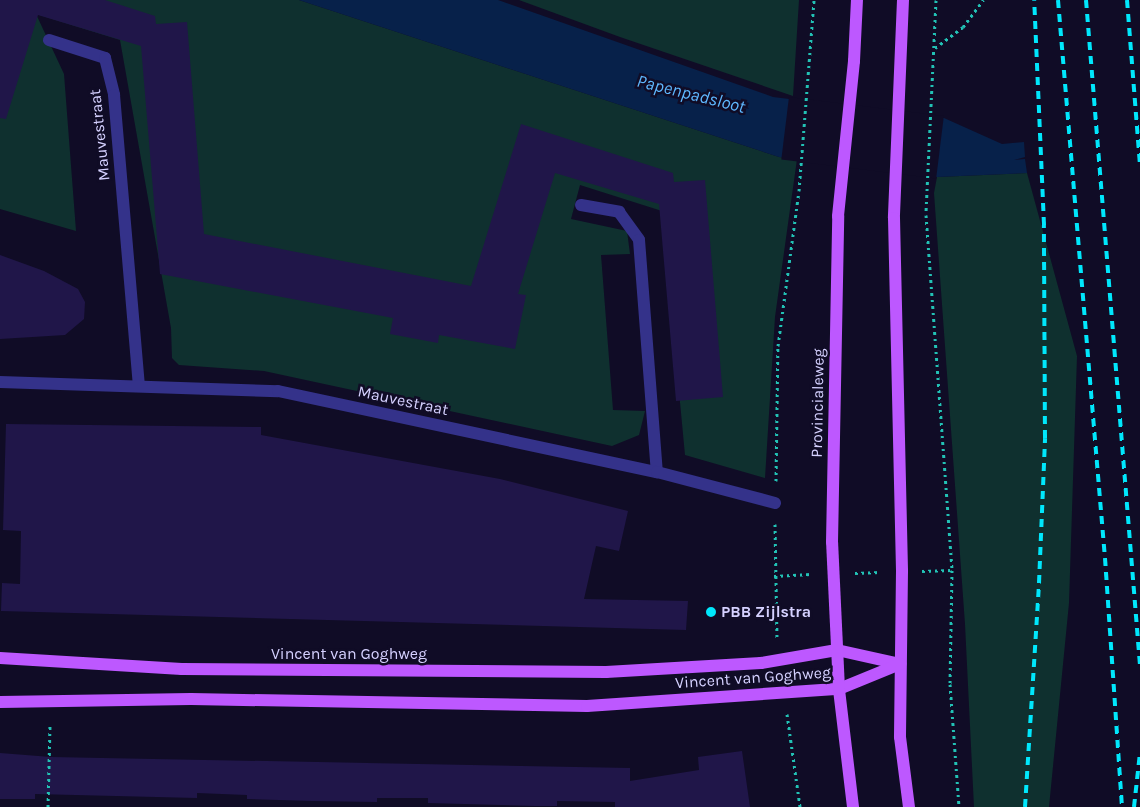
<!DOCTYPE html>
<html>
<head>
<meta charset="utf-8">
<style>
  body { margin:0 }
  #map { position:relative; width:1140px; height:807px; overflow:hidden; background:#100c26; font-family:Karla,sans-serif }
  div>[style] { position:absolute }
  .green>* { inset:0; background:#0f302f }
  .water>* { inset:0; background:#07214a }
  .pier>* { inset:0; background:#100c26; transform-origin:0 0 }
  .building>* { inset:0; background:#201649 }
  .path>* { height:3px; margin-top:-1.5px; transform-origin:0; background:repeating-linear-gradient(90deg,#22c2b5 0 2.5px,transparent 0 6.5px) }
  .minor>* { height:12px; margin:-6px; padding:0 6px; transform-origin:6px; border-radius:6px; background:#34328a }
  .primary>* { height:12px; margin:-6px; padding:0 6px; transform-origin:6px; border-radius:6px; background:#bd58ff }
  .rail>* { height:4px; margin-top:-2px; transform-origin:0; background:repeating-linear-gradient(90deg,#00e7fc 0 8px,transparent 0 14px) }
  .dots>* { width:14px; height:14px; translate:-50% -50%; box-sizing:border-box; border:2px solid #100c26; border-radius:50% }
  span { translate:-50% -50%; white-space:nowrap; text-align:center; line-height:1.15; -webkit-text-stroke:5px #100c26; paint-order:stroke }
  .street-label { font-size:16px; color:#d5d1ff }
  .poi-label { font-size:16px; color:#d5d1ff; font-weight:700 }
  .left { translate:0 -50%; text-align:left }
  .water-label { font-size:18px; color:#5fb8ff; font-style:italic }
</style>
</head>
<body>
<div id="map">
  <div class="green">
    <i style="clip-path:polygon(0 0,299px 0,779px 157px,797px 159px,775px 317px,765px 478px,685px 455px,662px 211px,580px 185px,571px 219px,627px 231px,630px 254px,601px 255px,613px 410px,645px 411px,639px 435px,612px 446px,264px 371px,179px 365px,172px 358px,171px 328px,120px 40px,36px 14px,64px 74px,76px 231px,0 209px)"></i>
    <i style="clip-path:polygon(519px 0,799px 0,793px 96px,620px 37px)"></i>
    <i style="clip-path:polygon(1027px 173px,1077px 356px,1069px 603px,1049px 807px,974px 807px,965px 624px,934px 193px,937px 177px)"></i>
  </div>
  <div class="water">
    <i style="clip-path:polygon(299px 0,498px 0,773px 97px,944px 118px,1002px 144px,1024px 142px,1025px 157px,1014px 160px,1025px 159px,1027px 173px,937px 177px,779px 157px)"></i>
  </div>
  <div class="pier">
    <i style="left:789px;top:97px;width:156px;height:63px;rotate:7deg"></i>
  </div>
  <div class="building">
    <i style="clip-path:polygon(0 0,105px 0,155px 16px,156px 24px,187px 22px,204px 234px,471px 286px,521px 124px,673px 173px,674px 182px,705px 180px,723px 397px,676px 401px,659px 204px,555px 173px,518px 294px,526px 295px,515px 349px,439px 335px,438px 343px,390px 334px,393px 318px,160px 274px,141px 46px,38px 15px,6px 119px,0 118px)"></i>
    <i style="clip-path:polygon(0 255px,44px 271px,78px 289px,85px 302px,84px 319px,65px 335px,0 339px)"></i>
    <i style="clip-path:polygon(6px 424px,261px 427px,261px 435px,500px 479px,628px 511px,619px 551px,596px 546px,584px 599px,688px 601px,686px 630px,1px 611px,2px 583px,20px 584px,21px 531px,3px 530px)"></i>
    <i style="clip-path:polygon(742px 751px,750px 807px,615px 807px,615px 802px,557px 801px,557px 806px,535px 806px,428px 803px,428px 798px,377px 798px,377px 802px,312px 801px,247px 799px,247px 795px,197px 793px,197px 798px,35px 794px,35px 799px,0 799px,0 753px,51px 757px,630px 768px,630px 781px,699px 770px,698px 757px)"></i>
  </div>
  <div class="path">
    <i style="left:936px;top:0;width:215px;rotate:92.7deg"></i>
    <i style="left:926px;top:215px;width:356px;rotate:85.8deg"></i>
    <i style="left:952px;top:570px;width:114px;rotate:91deg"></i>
    <i style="left:950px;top:684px;width:123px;rotate:85.8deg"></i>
    <i style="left:935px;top:48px;width:35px;rotate:-37deg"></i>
    <i style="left:963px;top:27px;width:34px;rotate:-53deg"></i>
    <i style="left:776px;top:481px;width:135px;rotate:-89.2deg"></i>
    <i style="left:778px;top:346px;width:156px;rotate:-82.3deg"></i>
    <i style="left:799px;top:191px;width:192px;rotate:-85.5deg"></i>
    <i style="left:775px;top:524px;width:114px;rotate:89deg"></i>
    <i style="left:922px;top:571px;width:30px;rotate:-2deg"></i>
    <i style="left:855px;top:573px;width:26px;rotate:-2deg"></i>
    <i style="left:774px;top:576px;width:37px;rotate:-3deg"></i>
    <i style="left:787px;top:714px;width:94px;rotate:82deg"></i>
    <i style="left:48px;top:807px;width:84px;rotate:-88.6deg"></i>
  </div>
  <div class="minor">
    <i style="left:49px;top:40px;width:59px;rotate:17.8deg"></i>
    <i style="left:105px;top:58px;width:38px;rotate:76deg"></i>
    <i style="left:114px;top:95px;width:292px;rotate:85.1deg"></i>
    <i style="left:581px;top:205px;width:39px;rotate:10deg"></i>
    <i style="left:619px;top:212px;width:34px;rotate:54deg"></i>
    <i style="left:639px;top:240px;width:233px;rotate:85.6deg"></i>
    <i style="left:0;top:382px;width:278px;rotate:1.9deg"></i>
    <i style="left:278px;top:391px;width:388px;rotate:12.1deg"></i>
    <i style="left:657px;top:472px;width:122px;rotate:14.7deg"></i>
  </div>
  <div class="primary">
    <i style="left:903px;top:0;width:218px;rotate:92.4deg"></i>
    <i style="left:894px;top:218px;width:353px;rotate:88.7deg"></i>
    <i style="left:902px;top:571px;width:166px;rotate:90.7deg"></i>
    <i style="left:900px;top:737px;width:71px;rotate:82.7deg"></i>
    <i style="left:0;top:658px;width:182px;rotate:3.5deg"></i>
    <i style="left:182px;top:669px;width:424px;rotate:0.4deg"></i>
    <i style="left:606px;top:672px;width:155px;rotate:-3.3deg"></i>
    <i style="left:761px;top:663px;width:77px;rotate:-9.7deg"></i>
    <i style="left:837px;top:650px;width:65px;rotate:12.5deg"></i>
    <i style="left:0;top:702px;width:191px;rotate:-0.9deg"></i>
    <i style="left:191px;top:699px;width:396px;rotate:1deg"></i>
    <i style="left:587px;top:706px;width:253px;rotate:-3.9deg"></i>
    <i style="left:839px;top:689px;width:66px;rotate:-22.3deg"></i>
    <i style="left:853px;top:807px;width:119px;rotate:-96.8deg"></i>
    <i style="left:839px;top:689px;width:147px;rotate:-92.7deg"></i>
    <i style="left:832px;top:542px;width:326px;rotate:-88.9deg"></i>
    <i style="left:838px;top:216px;width:156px;rotate:-84.1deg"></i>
    <i style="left:854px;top:61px;width:61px;rotate:-87.2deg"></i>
  </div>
  <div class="rail">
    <i style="left:1058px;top:0;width:560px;rotate:85.19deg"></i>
    <i style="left:1105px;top:558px;width:250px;rotate:86.1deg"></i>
    <i style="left:1086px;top:0;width:667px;rotate:85.36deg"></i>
    <i style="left:1127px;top:0;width:165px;rotate:85.5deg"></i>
    <i style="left:1025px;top:807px;width:224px;rotate:-86.4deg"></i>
    <i style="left:1039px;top:583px;width:145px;rotate:-87.6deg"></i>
    <i style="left:1045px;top:438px;width:213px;rotate:-90.3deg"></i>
    <i style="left:1044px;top:225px;width:225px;rotate:-92.5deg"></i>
    <i style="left:1134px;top:807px;width:54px;rotate:-83.7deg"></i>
  </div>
  <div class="dots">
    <i style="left:711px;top:612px;background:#00e7fc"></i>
  </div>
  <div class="street-label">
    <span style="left:100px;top:135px;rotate:-96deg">Mauvestraat</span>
    <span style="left:403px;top:401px;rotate:12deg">Mauvestraat</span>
    <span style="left:818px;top:403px;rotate:-89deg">Provincialeweg</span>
    <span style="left:349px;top:654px">Vincent van Goghweg</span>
    <span style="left:753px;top:678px;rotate:-4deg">Vincent van Goghweg</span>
  </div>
  <div class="poi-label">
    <span class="left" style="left:721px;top:612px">PBB Zijlstra</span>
  </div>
  <div class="water-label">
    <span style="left:691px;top:94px;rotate:14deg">Papenpadsloot</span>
  </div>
</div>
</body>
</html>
